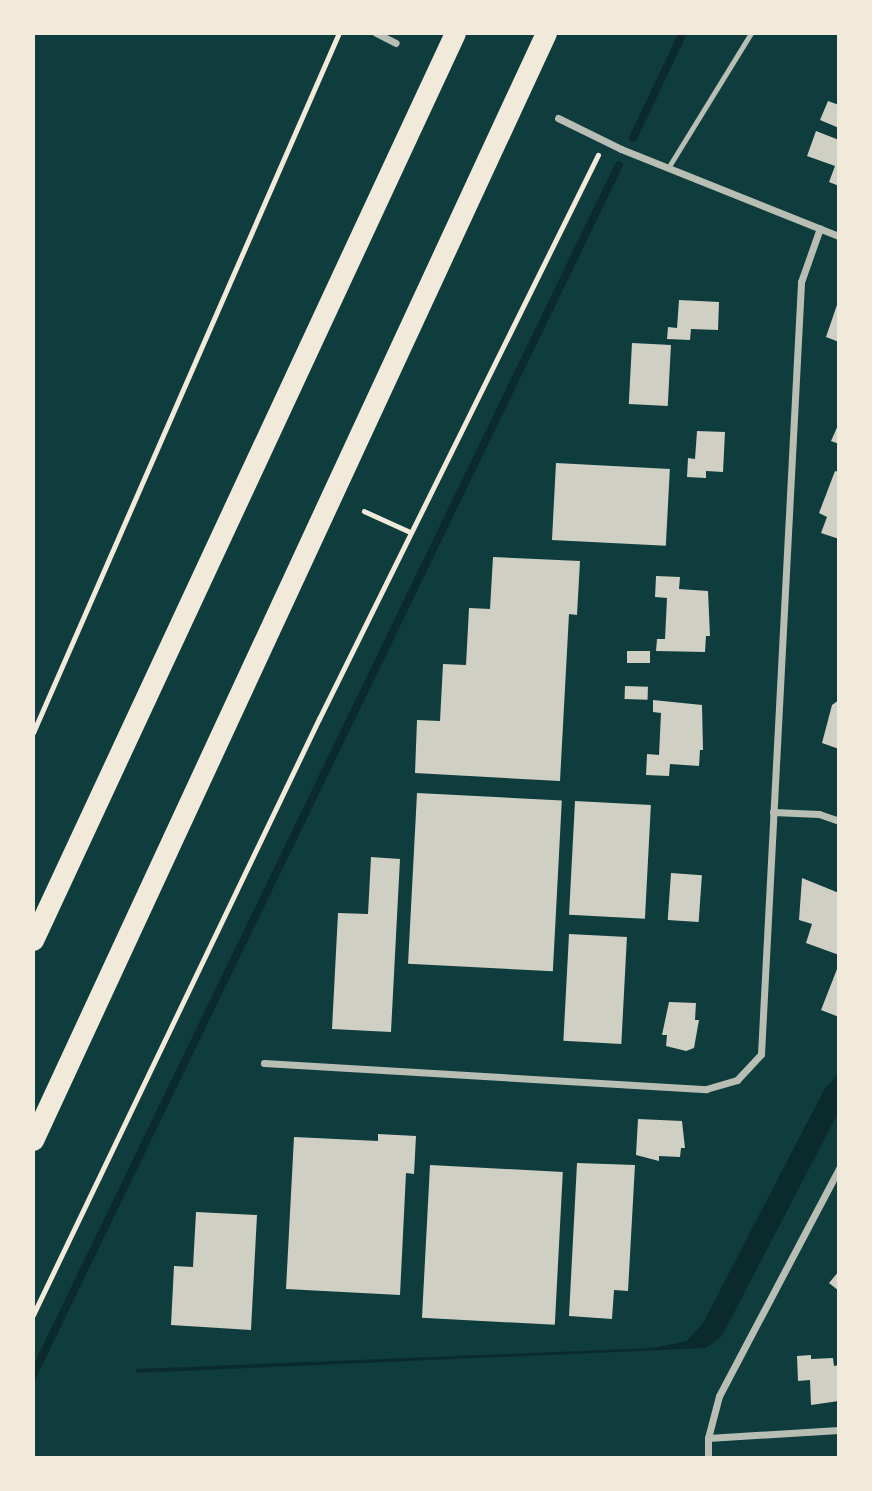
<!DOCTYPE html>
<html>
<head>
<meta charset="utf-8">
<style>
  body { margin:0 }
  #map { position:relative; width:872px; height:1491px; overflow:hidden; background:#0f3d3e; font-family:"Varela Round",sans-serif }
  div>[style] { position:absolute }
  .water>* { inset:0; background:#0a2a2b }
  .stream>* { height:8px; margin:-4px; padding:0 4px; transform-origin:4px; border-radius:4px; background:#0a2a2b }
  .building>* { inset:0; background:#cfcfc3; transform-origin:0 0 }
  .path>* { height:4.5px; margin:-2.25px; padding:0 2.25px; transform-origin:2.25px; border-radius:2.25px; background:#f1e9da }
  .service>* { height:5px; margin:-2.5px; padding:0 2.5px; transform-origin:2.5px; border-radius:2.5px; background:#b8beb3 }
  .minor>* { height:7px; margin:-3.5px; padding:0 3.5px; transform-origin:3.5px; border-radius:3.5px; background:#b8beb3 }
  .motorway>* { height:21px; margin:-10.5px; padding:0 10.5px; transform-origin:10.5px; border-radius:10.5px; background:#f1e9da }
  span { translate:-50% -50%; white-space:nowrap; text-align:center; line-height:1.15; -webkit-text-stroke:5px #f1e9da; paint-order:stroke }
  .frame { position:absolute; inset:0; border:35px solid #f1e9da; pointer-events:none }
</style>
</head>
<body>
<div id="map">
  <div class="water">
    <i style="clip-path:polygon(839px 1073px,839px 1111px,722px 1336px,706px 1348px,135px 1373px,137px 1369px,653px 1348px,687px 1341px,703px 1323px,824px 1090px)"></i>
  </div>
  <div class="stream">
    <i style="left:633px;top:138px;width:116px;rotate:-64.5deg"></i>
    <i style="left:33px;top:1375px;width:1344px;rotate:-64.16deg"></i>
  </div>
  <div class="building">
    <i style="clip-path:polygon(828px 101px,839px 105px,839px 128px,820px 120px)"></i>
    <i style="clip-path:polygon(816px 131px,839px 140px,839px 186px,829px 182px,835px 166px,807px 156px)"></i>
    <i style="clip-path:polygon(839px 299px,839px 342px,826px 337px)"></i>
    <i style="clip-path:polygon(679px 300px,719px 302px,718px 330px,691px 329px,690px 340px,667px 339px,668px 327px,677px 328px)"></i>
    <i style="left:632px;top:343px;width:39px;height:61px;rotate:3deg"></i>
    <i style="clip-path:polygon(839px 423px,839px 444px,831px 441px)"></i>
    <i style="clip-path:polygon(697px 431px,725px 432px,723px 472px,706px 471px,706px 478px,687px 477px,688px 458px,695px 459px)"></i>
    <i style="left:556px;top:463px;width:114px;height:77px;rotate:3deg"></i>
    <i style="clip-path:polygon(835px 471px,839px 472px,839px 539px,821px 533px,827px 517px,819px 513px)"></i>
    <i style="clip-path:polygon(493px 557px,580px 561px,577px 615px,569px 614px,560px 781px,415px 773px,417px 720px,440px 721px,443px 664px,466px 665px,469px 608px,490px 609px)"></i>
    <i style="clip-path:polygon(656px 576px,680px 577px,679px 589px,708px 591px,710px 636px,706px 636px,705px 652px,656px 651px,657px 639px,665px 639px,667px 598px,655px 597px)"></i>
    <i style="left:627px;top:651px;width:23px;height:12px"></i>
    <i style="left:625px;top:686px;width:23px;height:13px;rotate:2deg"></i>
    <i style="clip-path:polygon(653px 700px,702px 705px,703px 750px,700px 750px,699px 766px,670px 764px,669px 776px,646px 775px,647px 754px,659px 755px,661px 713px,653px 712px)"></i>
    <i style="clip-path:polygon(839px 700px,839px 749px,822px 743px,832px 705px)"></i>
    <i style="left:417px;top:793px;width:145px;height:171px;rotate:3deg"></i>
    <i style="left:575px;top:801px;width:76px;height:114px;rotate:3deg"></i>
    <i style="clip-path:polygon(371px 857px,400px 859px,391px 1032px,332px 1029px,338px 913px,368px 914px)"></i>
    <i style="left:671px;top:873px;width:31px;height:47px;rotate:4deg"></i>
    <i style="clip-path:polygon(802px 878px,839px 893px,839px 955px,806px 943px,812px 924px,799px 920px)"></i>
    <i style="left:569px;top:934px;width:58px;height:107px;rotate:3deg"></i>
    <i style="clip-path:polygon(839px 964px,839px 1017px,821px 1010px)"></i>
    <i style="clip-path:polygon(669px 1002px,696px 1003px,695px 1020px,699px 1020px,694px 1048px,686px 1051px,666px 1046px,667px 1035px,662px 1035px)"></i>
    <i style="clip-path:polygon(638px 1119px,682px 1121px,685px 1148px,681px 1148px,680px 1157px,659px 1156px,659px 1161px,636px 1155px)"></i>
    <i style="clip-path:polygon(378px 1134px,416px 1136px,414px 1174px,406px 1173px,400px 1295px,286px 1289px,294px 1137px,378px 1141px)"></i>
    <i style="clip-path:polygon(577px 1163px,635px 1165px,628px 1291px,614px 1290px,612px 1319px,569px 1316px)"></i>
    <i style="left:430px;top:1165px;width:133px;height:153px;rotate:3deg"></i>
    <i style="clip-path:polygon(196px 1212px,257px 1215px,251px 1330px,171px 1325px,174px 1266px,193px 1267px)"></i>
    <i style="clip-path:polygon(839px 1271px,839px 1291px,829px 1283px)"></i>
    <i style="clip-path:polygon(811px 1355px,811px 1359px,833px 1358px,834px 1366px,839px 1365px,839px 1401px,811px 1405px,810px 1380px,798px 1381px,797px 1356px)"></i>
  </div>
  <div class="path">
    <i style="left:364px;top:511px;width:51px;rotate:24.5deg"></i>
    <i style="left:33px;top:733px;width:764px;rotate:-66.39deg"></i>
    <i style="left:33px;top:1315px;width:661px;rotate:-64.37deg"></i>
    <i style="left:319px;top:719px;width:629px;rotate:-63.68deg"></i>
  </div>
  <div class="service">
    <i style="left:668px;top:168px;width:158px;rotate:-58.4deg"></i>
  </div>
  <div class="minor">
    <i style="left:376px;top:33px;width:22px;rotate:27deg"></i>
    <i style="left:558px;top:118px;width:70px;rotate:26.2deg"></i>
    <i style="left:621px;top:149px;width:235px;rotate:21.8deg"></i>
    <i style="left:773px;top:812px;width:46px;rotate:2.5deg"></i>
    <i style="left:819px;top:814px;width:21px;rotate:19deg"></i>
    <i style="left:264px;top:1063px;width:443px;rotate:3.4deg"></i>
    <i style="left:706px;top:1089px;width:32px;rotate:-16deg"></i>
    <i style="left:737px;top:1080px;width:35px;rotate:-47deg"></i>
    <i style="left:761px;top:1054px;width:773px;rotate:-87.03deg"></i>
    <i style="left:801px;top:282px;width:57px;rotate:-70.6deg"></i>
    <i style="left:708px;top:1438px;width:43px;rotate:-75.3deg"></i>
    <i style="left:719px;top:1396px;width:258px;rotate:-62.2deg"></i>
    <i style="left:708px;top:1458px;width:20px;rotate:-90deg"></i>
    <i style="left:708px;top:1438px;width:131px;rotate:-3.5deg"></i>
  </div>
  <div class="motorway">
    <i style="left:33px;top:940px;width:1000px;rotate:-65.05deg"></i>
    <i style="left:33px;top:1140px;width:1220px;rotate:-65.14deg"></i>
  </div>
  <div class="frame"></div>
</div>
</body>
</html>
